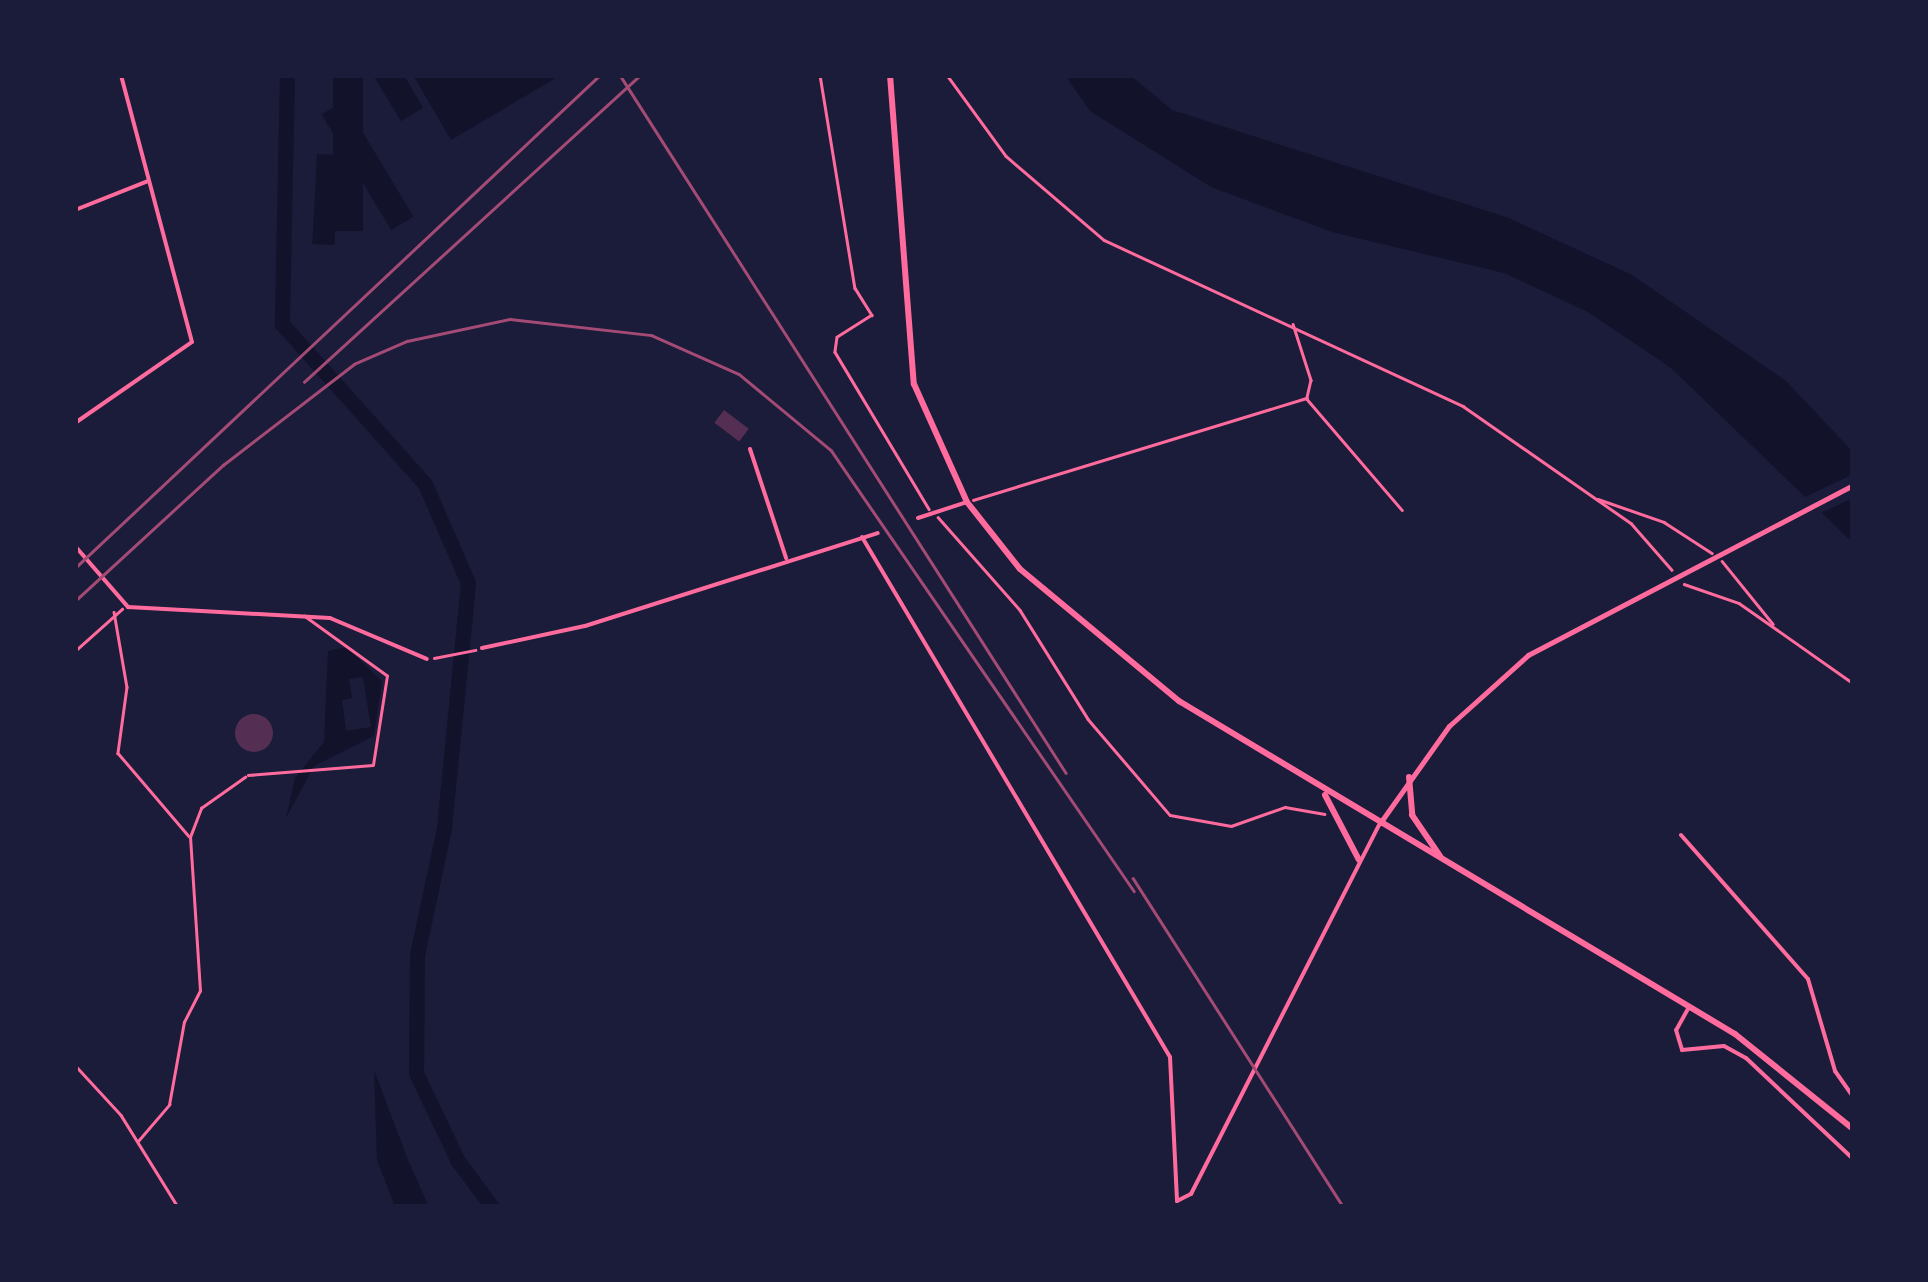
<!DOCTYPE html>
<html>
<head>
<meta charset="utf-8">
<style>
  body { margin:0 }
  #map { position:relative; width:1928px; height:1282px; overflow:hidden; background:#1b1b3a; font-family:"Zilla Slab",serif }
  div>[style] { position:absolute }
  .water>* { inset:0; background:#12122b; transform-origin:0 0 }
  .pier>* { inset:0; background:#1b1b3a }
  .river>* { height:15px; margin:-7.5px; padding:0 7.5px; transform-origin:7.5px; border-radius:7.5px; background:#12122b }
  .building>* { inset:0; background:#542f53; transform-origin:0 0 }
  .round { border-radius:50% }
  .path>* { height:2.5px; margin:-1.25px; padding:0 1.25px; transform-origin:1.25px; border-radius:1.25px; background:#ff6b9d }
  .service>* { height:2.5px; margin:-1.25px; padding:0 1.25px; transform-origin:1.25px; border-radius:1.25px; background:#ff6b9d }
  .minor>* { height:4px; margin:-2px; padding:0 2px; transform-origin:2px; border-radius:2px; background:#ff6b9d }
  .tertiary>* { height:5px; margin:-2.5px; padding:0 2.5px; transform-origin:2.5px; border-radius:2.5px; background:#ff6b9d }
  .secondary>* { height:6px; margin:-3px; padding:0 3px; transform-origin:3px; border-radius:3px; background:#ff6b9d }
  .rail>* { height:2.5px; margin:-1.25px; padding:0 1.25px; transform-origin:1.25px; border-radius:1.25px; background:#a44b75 }
  span { translate:-50% -50%; white-space:nowrap; text-align:center; line-height:1.15; -webkit-text-stroke:9px #1b1b3a; paint-order:stroke }
  .frame { position:absolute; inset:0; border:78px solid #1b1b3a; pointer-events:none }
</style>
</head>
<body>
<div id="map">
  <div class="water">
    <i style="left:333px;top:75px;width:30px;height:156px"></i>
    <i style="clip-path:polygon(373px 75px,404px 75px,423px 108px,401px 121px)"></i>
    <i style="clip-path:polygon(413px 75px,561px 75px,451px 140px)"></i>
    <i style="clip-path:polygon(1065px 75px,1130px 75px,1172px 110px,1509px 218px,1632px 275px,1786px 381px,1853px 452px,1853px 543px,1671px 368px,1588px 312px,1504px 273px,1332px 232px,1211px 187px,1090px 111px)"></i>
    <i style="left:344px;top:101px;width:135px;height:26px;rotate:59deg"></i>
    <i style="left:317px;top:154px;width:22px;height:90px;rotate:3deg"></i>
    <i style="clip-path:polygon(evenodd,346px 647px,382px 681px,374px 736px,314px 766px,286px 818px,295px 778px,324px 742px,328px 651px,346px 647px,363px 677px,371px 727px,346px 731px,342px 700px,352px 698px,349px 679px,363px 677px)"></i>
    <i style="clip-path:polygon(374px 1070px,408px 1160px,429px 1207px,395px 1207px,377px 1160px)"></i>
  </div>
  <div class="pier">
    <i style="clip-path:polygon(1853px 474px,1853px 498px,1819px 514px,1803px 498px)"></i>
  </div>
  <div class="river">
    <i style="left:287px;top:75px;width:249px;rotate:91.2deg"></i>
    <i style="left:282px;top:324px;width:215px;rotate:48.2deg"></i>
    <i style="left:425px;top:484px;width:108px;rotate:66.5deg"></i>
    <i style="left:468px;top:583px;width:246px;rotate:95.6deg"></i>
    <i style="left:444px;top:828px;width:130px;rotate:102deg"></i>
    <i style="left:417px;top:955px;width:118px;rotate:90.5deg"></i>
    <i style="left:416px;top:1073px;width:98px;rotate:64.5deg"></i>
    <i style="left:458px;top:1161px;width:57px;rotate:53.5deg"></i>
  </div>
  <div class="building">
    <i style="left:724px;top:410px;width:31px;height:16px;rotate:37deg"></i>
    <i class="round" style="left:235px;top:714px;width:38px;height:38px"></i>
  </div>
  <div class="path">
    <i style="left:820px;top:75px;width:216px;rotate:80.7deg"></i>
    <i style="left:855px;top:288px;width:32px;rotate:58deg"></i>
    <i style="left:872px;top:315px;width:41px;rotate:147.8deg"></i>
    <i style="left:837px;top:337px;width:15px;rotate:98deg"></i>
    <i style="left:835px;top:352px;width:183px;rotate:59.1deg"></i>
    <i style="left:947px;top:75px;width:100px;rotate:53.9deg"></i>
    <i style="left:1006px;top:156px;width:129px;rotate:40.6deg"></i>
    <i style="left:1104px;top:240px;width:396px;rotate:24.8deg"></i>
    <i style="left:1463px;top:406px;width:205px;rotate:34.9deg"></i>
    <i style="left:1631px;top:523px;width:62px;rotate:48.9deg"></i>
    <i style="left:1293px;top:324px;width:59px;rotate:72.2deg"></i>
    <i style="left:1311px;top:380px;width:17px;rotate:103deg"></i>
    <i style="left:1307px;top:399px;width:146px;rotate:49.4deg"></i>
    <i style="left:1598px;top:499px;width:70px;rotate:19.2deg"></i>
    <i style="left:1664px;top:522px;width:57px;rotate:32.9deg"></i>
    <i style="left:973px;top:500px;width:349px;rotate:-17deg"></i>
    <i style="left:938px;top:517px;width:124px;rotate:48.6deg"></i>
    <i style="left:1020px;top:610px;width:128px;rotate:58deg"></i>
    <i style="left:1088px;top:719px;width:126px;rotate:49.5deg"></i>
    <i style="left:1170px;top:815px;width:62px;rotate:10.2deg"></i>
    <i style="left:1231px;top:826px;width:57px;rotate:-19.4deg"></i>
    <i style="left:1285px;top:807px;width:40px;rotate:10deg"></i>
    <i style="left:1722px;top:561px;width:81px;rotate:51deg"></i>
    <i style="left:1684px;top:584px;width:58px;rotate:19.1deg"></i>
    <i style="left:1739px;top:603px;width:139px;rotate:35.1deg"></i>
    <i style="left:114px;top:612px;width:76px;rotate:80.2deg"></i>
    <i style="left:127px;top:687px;width:67px;rotate:97.8deg"></i>
    <i style="left:118px;top:753px;width:109px;rotate:49.5deg"></i>
    <i style="left:75px;top:651px;width:63px;rotate:-41.8deg"></i>
    <i style="left:434px;top:658px;width:42px;rotate:-11deg"></i>
    <i style="left:75px;top:1065px;width:68px;rotate:47.4deg"></i>
    <i style="left:121px;top:1115px;width:108px;rotate:58.2deg"></i>
    <i style="left:138px;top:1141px;width:48px;rotate:-49.3deg"></i>
    <i style="left:169px;top:1105px;width:84px;rotate:-79.8deg"></i>
    <i style="left:184px;top:1022px;width:35px;rotate:-63deg"></i>
    <i style="left:200px;top:991px;width:154px;rotate:-93.7deg"></i>
    <i style="left:190px;top:837px;width:31px;rotate:-69deg"></i>
    <i style="left:201px;top:808px;width:54px;rotate:-35.2deg"></i>
  </div>
  <div class="service">
    <i style="left:248px;top:775px;width:125px;rotate:-4.6deg"></i>
    <i style="left:373px;top:765px;width:90px;rotate:-81.1deg"></i>
    <i style="left:387px;top:676px;width:102px;rotate:-144.1deg"></i>
  </div>
  <div class="minor">
    <i style="left:75px;top:210px;width:79px;rotate:-21.7deg"></i>
    <i style="left:75px;top:423px;width:142px;rotate:-34.7deg"></i>
    <i style="left:192px;top:342px;width:276px;rotate:-104.9deg"></i>
    <i style="left:750px;top:449px;width:115px;rotate:71.7deg"></i>
    <i style="left:918px;top:518px;width:52px;rotate:-18.1deg"></i>
    <i style="left:862px;top:537px;width:604px;rotate:59.36deg"></i>
    <i style="left:1170px;top:1057px;width:144px;rotate:87.2deg"></i>
    <i style="left:1177px;top:1201px;width:16px;rotate:-27deg"></i>
    <i style="left:1191px;top:1194px;width:414px;rotate:-63deg"></i>
    <i style="left:75px;top:546px;width:81px;rotate:49deg"></i>
    <i style="left:128px;top:607px;width:202px;rotate:3.1deg"></i>
    <i style="left:330px;top:618px;width:105px;rotate:22.9deg"></i>
    <i style="left:482px;top:648px;width:105px;rotate:-12.1deg"></i>
    <i style="left:585px;top:626px;width:307px;rotate:-17.6deg"></i>
    <i style="left:1681px;top:835px;width:192px;rotate:48.6deg"></i>
    <i style="left:1808px;top:979px;width:96px;rotate:73.6deg"></i>
    <i style="left:1835px;top:1071px;width:32px;rotate:55deg"></i>
    <i style="left:1689px;top:1007px;width:26px;rotate:119deg"></i>
    <i style="left:1676px;top:1030px;width:21px;rotate:73deg"></i>
    <i style="left:1682px;top:1050px;width:42px;rotate:-5.4deg"></i>
    <i style="left:1724px;top:1046px;width:25px;rotate:29deg"></i>
    <i style="left:1746px;top:1058px;width:147px;rotate:43.3deg"></i>
  </div>
  <div class="tertiary">
    <i style="left:1380px;top:823px;width:119px;rotate:-54.6deg"></i>
    <i style="left:1449px;top:726px;width:106px;rotate:-41.9deg"></i>
    <i style="left:1528px;top:655px;width:367px;rotate:-27.6deg"></i>
  </div>
  <div class="secondary">
    <i style="left:890px;top:75px;width:310px;rotate:85.6deg"></i>
    <i style="left:914px;top:384px;width:129px;rotate:65.8deg"></i>
    <i style="left:967px;top:502px;width:85px;rotate:51.7deg"></i>
    <i style="left:1020px;top:569px;width:207px;rotate:39.7deg"></i>
    <i style="left:1179px;top:701px;width:648px;rotate:30.92deg"></i>
    <i style="left:1735px;top:1034px;width:151px;rotate:38.8deg"></i>
    <i style="left:1409px;top:777px;width:38px;rotate:85deg"></i>
    <i style="left:1412px;top:815px;width:50px;rotate:55.7deg"></i>
    <i style="left:1325px;top:795px;width:73px;rotate:62.4deg"></i>
  </div>
  <div class="rail">
    <i style="left:620px;top:75px;width:828px;rotate:57.42deg"></i>
    <i style="left:304px;top:382px;width:455px;rotate:-42.4deg"></i>
    <i style="left:75px;top:568px;width:720px;rotate:-43.2deg"></i>
    <i style="left:75px;top:601px;width:201px;rotate:-42.6deg"></i>
    <i style="left:223px;top:465px;width:165px;rotate:-37.6deg"></i>
    <i style="left:354px;top:364px;width:58px;rotate:-23.5deg"></i>
    <i style="left:407px;top:341px;width:105px;rotate:-12.1deg"></i>
    <i style="left:510px;top:319px;width:142px;rotate:6.5deg"></i>
    <i style="left:651px;top:335px;width:96px;rotate:23.9deg"></i>
    <i style="left:739px;top:374px;width:119px;rotate:39.6deg"></i>
    <i style="left:831px;top:450px;width:535px;rotate:55.51deg"></i>
    <i style="left:1133px;top:878px;width:390px;rotate:57.4deg"></i>
  </div>
  <div class="frame"></div>
</div>
</body>
</html>
